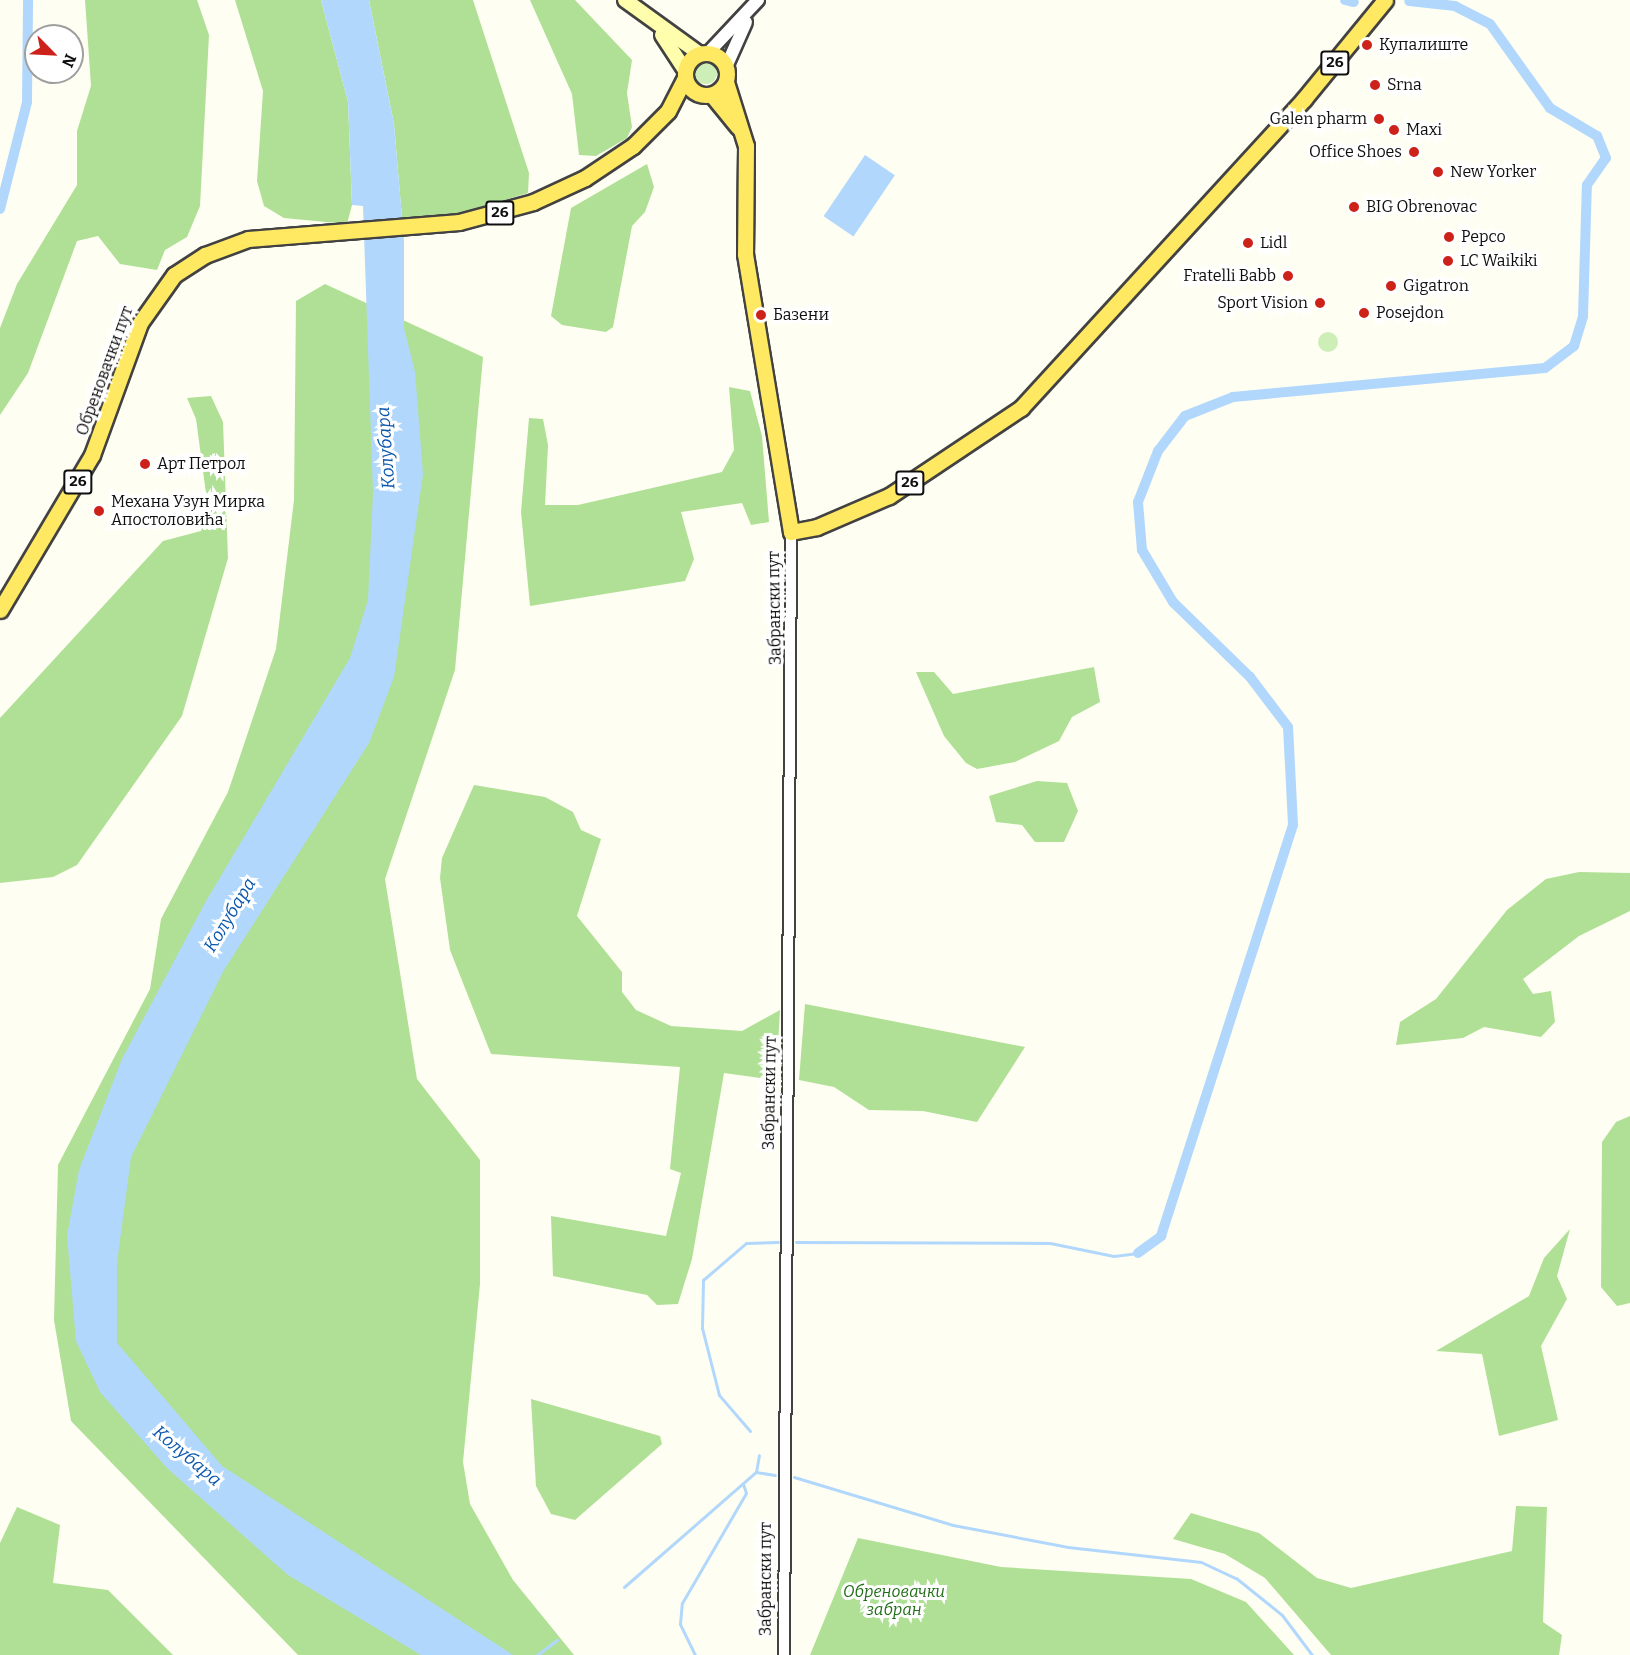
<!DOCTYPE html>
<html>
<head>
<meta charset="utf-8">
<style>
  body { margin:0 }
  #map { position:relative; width:1630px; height:1655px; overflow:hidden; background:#fffef2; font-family:Bitter,serif }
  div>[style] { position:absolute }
  .green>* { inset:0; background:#ceeeb7 }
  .round { border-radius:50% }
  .forest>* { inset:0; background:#afe095 }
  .water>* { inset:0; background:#b1d8fc; transform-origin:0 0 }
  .stream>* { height:3px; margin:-1.5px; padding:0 1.5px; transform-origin:1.5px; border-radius:1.5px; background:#b1d8fc }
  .canal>* { height:10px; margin:-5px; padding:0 5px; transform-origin:5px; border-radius:5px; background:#b1d8fc }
  .roads { filter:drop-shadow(2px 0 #424242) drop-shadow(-2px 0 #424242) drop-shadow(0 2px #424242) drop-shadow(0 -2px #424242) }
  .minor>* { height:10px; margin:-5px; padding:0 5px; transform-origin:5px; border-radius:5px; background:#fff }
  .tertiary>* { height:12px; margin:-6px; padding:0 6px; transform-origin:6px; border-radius:6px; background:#fff }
  .secondary>* { height:14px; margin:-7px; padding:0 7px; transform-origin:7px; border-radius:7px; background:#fffead }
  .primary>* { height:15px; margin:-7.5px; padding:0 7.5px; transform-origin:7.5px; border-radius:7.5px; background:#ffe862 }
  .primary>.ring { margin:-7.5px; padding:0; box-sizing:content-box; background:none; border:15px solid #ffe862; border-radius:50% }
  .dots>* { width:16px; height:16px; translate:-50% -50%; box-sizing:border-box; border:3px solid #fff; border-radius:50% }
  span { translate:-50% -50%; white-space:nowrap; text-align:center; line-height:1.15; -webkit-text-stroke:6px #fff; paint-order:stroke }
  .shield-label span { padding:2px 4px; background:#fff; border:2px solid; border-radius:4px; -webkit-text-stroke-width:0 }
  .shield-label { font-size:15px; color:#0f0f0f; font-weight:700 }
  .poi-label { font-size:16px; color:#0f0f0f }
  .left { translate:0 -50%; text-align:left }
  .right { translate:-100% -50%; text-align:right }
  .street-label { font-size:16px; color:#0f0f0f }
  .park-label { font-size:16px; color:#226e19; font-style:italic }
  .water-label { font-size:18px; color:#0c57ae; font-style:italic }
  .north { position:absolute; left:24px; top:24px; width:60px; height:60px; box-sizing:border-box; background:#fff; border:2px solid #9f9f9f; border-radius:50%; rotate:114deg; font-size:16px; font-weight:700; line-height:24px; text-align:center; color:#0f0f0f }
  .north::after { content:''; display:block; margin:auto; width:21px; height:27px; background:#cd2219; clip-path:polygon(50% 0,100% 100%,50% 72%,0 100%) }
</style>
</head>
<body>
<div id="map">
  <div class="green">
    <i class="round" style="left:695px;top:62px;width:22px;height:22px"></i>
    <i class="round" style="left:1318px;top:332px;width:20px;height:20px"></i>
  </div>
  <div class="forest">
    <i style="clip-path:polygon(85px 0,197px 0,209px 35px,200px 206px,187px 237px,165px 250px,157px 270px,120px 264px,98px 236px,77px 241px,28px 373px,0 415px,0 328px,17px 284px,77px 185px,77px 131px,91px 86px)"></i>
    <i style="clip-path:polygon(235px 0,321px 0,348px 102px,352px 205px,347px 224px,284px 218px,264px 206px,257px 181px,263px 91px)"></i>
    <i style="clip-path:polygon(369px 0,473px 0,529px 173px,528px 193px,462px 213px,402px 218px,394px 124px)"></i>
    <i style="clip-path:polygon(530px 0,575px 0,632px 60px,627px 93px,632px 127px,627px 138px,596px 156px,579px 155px,572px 94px)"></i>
    <i style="clip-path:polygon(647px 164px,654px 187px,645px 212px,632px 226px,613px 327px,606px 332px,562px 325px,551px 316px,571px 208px)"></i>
    <i style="clip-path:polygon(325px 284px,483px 357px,455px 670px,385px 879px,417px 1079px,480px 1160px,480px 1284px,463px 1462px,470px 1504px,513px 1580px,574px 1655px,298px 1655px,71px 1421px,54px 1320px,58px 1165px,150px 989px,161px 919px,228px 792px,276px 649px,294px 500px,296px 301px)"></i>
    <i style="clip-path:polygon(729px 387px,750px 391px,762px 436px,769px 522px,751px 525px,742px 503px,681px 512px,694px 559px,685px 581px,530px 606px,521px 512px,529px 418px,543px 419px,548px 445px,545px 505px,578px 505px,722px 472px,734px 450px)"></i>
    <i style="clip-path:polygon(211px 396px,223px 422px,228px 558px,182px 716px,77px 865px,53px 877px,0 883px,0 718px,163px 541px,201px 531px,208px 508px,196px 419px,187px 398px)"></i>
    <i style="clip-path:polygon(1094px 667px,1100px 702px,1072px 717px,1059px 741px,1015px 762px,977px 769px,966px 763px,944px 736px,916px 672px,934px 672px,953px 694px)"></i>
    <i style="clip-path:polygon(1037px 781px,1067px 783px,1078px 811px,1064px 842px,1035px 842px,1022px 825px,996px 822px,989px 796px)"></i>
    <i style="clip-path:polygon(474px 785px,545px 797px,573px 812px,581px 830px,601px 839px,577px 916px,622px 972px,622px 992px,636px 1010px,671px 1026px,742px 1031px,780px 1010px,776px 1080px,724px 1073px,692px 1259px,678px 1304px,657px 1305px,647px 1295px,553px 1276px,551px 1216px,666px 1236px,681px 1173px,670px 1169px,680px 1067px,491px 1054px,450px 950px,440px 878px,442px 858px)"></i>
    <i style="clip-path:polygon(1579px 872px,1630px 873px,1630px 911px,1579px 936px,1523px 979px,1533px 994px,1551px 991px,1555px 1022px,1541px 1037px,1484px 1027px,1463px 1038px,1396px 1045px,1400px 1022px,1436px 999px,1507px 910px,1546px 879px)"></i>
    <i style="clip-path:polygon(805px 1004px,1025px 1047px,977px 1122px,923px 1111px,869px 1110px,834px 1087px,799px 1080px)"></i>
    <i style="clip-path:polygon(1630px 1116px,1630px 1303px,1617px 1306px,1601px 1287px,1602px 1142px,1616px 1122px)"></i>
    <i style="clip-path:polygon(1570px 1229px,1557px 1276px,1567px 1299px,1541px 1346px,1558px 1420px,1499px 1436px,1482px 1354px,1436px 1351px,1529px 1296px,1544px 1258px)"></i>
    <i style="clip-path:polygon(531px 1399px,660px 1436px,662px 1444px,575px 1520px,551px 1514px,536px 1486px)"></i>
    <i style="clip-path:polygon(1516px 1506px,1547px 1507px,1543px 1622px,1562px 1635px,1559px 1655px,1331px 1655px,1265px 1578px,1225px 1554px,1173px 1539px,1191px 1513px,1259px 1533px,1317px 1578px,1351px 1588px,1512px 1551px)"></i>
    <i style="clip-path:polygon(17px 1507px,60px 1525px,53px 1583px,108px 1590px,173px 1655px,0 1655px,0 1543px)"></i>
    <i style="clip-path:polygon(858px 1538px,1001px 1567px,1191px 1579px,1246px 1602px,1294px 1655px,810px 1655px)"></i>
  </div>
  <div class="water">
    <i style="clip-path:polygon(321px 0,369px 0,394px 124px,404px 241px,404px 328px,415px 372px,423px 474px,394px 677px,369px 743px,224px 970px,131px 1157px,117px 1263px,117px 1343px,222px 1466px,513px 1655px,421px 1655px,288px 1575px,167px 1468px,100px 1392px,76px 1341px,67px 1236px,79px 1170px,122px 1059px,205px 903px,350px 658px,368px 600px,373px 493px,363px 206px,352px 205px,348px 102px)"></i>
    <i style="left:865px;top:155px;width:36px;height:74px;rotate:34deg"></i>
  </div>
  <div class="stream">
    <i style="left:796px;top:1242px;width:254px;rotate:0.2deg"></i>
    <i style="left:1050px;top:1243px;width:65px;rotate:11.5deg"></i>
    <i style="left:1114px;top:1256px;width:24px;rotate:-7deg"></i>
    <i style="left:750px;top:1431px;width:48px;rotate:-130.7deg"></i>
    <i style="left:719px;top:1395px;width:69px;rotate:-104.2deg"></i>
    <i style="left:702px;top:1328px;width:48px;rotate:-88.8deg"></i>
    <i style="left:703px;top:1280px;width:57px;rotate:-40.7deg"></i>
    <i style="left:746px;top:1243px;width:32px;rotate:-2deg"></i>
    <i style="left:756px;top:1472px;width:19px;rotate:9deg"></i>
    <i style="left:794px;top:1477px;width:166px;rotate:16.8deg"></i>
    <i style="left:953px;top:1525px;width:117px;rotate:10.8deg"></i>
    <i style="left:1068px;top:1547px;width:134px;rotate:6.4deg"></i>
    <i style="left:1201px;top:1562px;width:38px;rotate:25deg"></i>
    <i style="left:1236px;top:1578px;width:59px;rotate:38.8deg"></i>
    <i style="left:1282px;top:1615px;width:50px;rotate:53.1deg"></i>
    <i style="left:624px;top:1587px;width:175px;rotate:-41.1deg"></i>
    <i style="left:756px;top:1472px;width:17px;rotate:-80deg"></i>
    <i style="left:537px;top:1655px;width:25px;rotate:-37deg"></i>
    <i style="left:695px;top:1655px;width:34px;rotate:-116deg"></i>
    <i style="left:680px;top:1624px;width:21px;rotate:-85deg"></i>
    <i style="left:682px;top:1603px;width:127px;rotate:-59.8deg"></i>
    <i style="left:746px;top:1493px;width:9px;rotate:-108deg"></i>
  </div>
  <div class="canal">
    <i style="left:1345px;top:0;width:9px;rotate:13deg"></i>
    <i style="left:0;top:209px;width:110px;rotate:-75.8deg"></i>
    <i style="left:27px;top:102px;width:102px;rotate:-89.4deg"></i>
    <i style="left:1138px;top:1253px;width:29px;rotate:-36deg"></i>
    <i style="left:1161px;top:1236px;width:432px;rotate:-72.2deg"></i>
    <i style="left:1293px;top:825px;width:98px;rotate:-92.9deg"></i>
    <i style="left:1288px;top:727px;width:63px;rotate:-127.2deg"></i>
    <i style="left:1250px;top:677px;width:107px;rotate:-135.8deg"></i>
    <i style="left:1173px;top:602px;width:61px;rotate:-120.8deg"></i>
    <i style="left:1142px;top:550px;width:48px;rotate:-94.8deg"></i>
    <i style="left:1138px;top:502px;width:55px;rotate:-68.6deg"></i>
    <i style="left:1158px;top:451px;width:44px;rotate:-52.4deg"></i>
    <i style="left:1185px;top:416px;width:52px;rotate:-21.6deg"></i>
    <i style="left:1233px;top:397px;width:313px;rotate:-5.3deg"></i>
    <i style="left:1545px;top:368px;width:36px;rotate:-37deg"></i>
    <i style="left:1574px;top:346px;width:31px;rotate:-73deg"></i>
    <i style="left:1583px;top:316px;width:131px;rotate:-88.3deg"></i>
    <i style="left:1587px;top:185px;width:33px;rotate:-55deg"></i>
    <i style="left:1606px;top:158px;width:24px;rotate:-112deg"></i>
    <i style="left:1597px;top:136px;width:55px;rotate:-149.2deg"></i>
    <i style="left:1550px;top:108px;width:103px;rotate:-125.5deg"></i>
    <i style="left:1490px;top:24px;width:39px;rotate:-153deg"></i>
    <i style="left:1455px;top:6px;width:46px;rotate:-173.8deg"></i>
  </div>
  <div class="roads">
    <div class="minor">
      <i style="left:784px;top:1655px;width:1123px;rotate:-89.64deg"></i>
    </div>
    <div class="tertiary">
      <i style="left:708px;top:53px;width:73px;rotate:-46.7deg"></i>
      <i style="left:726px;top:67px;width:49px;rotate:-66deg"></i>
    </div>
    <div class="secondary">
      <i style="left:625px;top:0;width:92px;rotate:35.8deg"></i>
      <i style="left:662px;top:35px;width:42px;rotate:56.7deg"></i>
    </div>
    <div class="primary">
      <i class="ring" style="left:685px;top:53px;width:27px;height:27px"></i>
      <i style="left:726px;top:82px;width:67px;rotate:72.6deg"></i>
      <i style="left:746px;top:146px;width:108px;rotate:90.5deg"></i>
      <i style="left:745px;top:254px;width:282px;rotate:80.6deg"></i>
      <i style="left:791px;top:532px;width:26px;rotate:-11deg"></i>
      <i style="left:817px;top:527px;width:78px;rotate:-23.3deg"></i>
      <i style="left:889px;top:496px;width:159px;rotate:-33.7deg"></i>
      <i style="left:1021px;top:408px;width:419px;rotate:-47.5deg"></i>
      <i style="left:1304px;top:99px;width:128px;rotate:-50.7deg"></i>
      <i style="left:712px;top:95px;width:41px;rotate:50.9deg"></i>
      <i style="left:0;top:610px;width:180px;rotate:-59.3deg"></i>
      <i style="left:92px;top:455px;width:140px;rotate:-70deg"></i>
      <i style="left:140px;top:323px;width:59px;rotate:-54.7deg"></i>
      <i style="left:174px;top:275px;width:37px;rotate:-33deg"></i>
      <i style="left:205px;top:255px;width:46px;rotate:-20.4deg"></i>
      <i style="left:248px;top:239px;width:212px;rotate:-4.6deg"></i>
      <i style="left:459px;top:222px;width:77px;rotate:-15.1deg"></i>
      <i style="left:533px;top:202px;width:57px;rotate:-24.8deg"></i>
      <i style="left:585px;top:178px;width:58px;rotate:-33.7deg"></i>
      <i style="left:633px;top:146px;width:49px;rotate:-45deg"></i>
      <i style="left:668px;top:111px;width:37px;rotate:-63deg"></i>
    </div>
  </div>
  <div class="dots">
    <i style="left:1367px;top:45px;background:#cd2219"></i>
    <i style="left:1375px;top:85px;background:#cd2219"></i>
    <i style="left:1379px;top:119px;background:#cd2219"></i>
    <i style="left:1394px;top:130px;background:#cd2219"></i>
    <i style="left:1414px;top:152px;background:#cd2219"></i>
    <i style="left:1438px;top:172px;background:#cd2219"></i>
    <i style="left:1354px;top:207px;background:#cd2219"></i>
    <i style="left:1449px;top:237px;background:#cd2219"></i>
    <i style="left:1248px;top:243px;background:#cd2219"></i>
    <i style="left:1448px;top:261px;background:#cd2219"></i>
    <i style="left:1288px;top:276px;background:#cd2219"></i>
    <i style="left:1391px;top:286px;background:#cd2219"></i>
    <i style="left:1320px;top:303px;background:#cd2219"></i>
    <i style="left:1364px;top:313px;background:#cd2219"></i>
    <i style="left:761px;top:315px;background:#cd2219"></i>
    <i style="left:145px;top:464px;background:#cd2219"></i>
    <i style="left:99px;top:511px;background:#cd2219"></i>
  </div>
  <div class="shield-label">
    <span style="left:1335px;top:63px">26</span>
    <span style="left:500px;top:213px">26</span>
    <span style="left:78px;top:482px">26</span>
    <span style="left:910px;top:483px">26</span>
  </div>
  <div class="poi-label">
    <span class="left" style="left:1379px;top:45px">Купалиште</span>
    <span class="left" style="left:1387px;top:85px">Srna</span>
    <span class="right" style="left:1367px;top:119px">Galen pharm</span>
    <span class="left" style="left:1406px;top:130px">Maxi</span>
    <span class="right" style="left:1402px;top:152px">Office Shoes</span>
    <span class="left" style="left:1450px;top:172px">New Yorker</span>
    <span class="left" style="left:1366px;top:207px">BIG Obrenovac</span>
    <span class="left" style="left:1461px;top:237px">Pepco</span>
    <span class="left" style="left:1260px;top:243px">Lidl</span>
    <span class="left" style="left:1460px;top:261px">LC Waikiki</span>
    <span class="right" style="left:1276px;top:276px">Fratelli Babb</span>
    <span class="left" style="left:1403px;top:286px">Gigatron</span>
    <span class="right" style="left:1308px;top:303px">Sport Vision</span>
    <span class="left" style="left:1376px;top:313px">Posejdon</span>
    <span class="left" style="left:773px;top:315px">Базени</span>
    <span class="left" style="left:157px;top:464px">Арт Петрол</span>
    <span class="left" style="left:111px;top:511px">Механа Узун Мирка<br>Апостоловића</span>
  </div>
  <div class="street-label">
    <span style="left:105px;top:371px;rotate:-70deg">Обреновачки пут</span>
    <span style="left:775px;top:608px;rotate:-91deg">Забрански пут</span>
    <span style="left:770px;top:1093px;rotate:-89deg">Забрански пут</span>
    <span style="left:766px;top:1579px;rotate:-90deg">Забрански пут</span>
  </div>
  <div class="park-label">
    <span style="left:894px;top:1601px">Обреновачки<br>забран</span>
  </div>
  <div class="water-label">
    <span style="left:386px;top:448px;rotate:-94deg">Колубара</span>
    <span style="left:230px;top:915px;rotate:-59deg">Колубара</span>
    <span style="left:187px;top:1456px;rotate:40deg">Колубара</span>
  </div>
  <div class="north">N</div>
</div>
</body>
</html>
